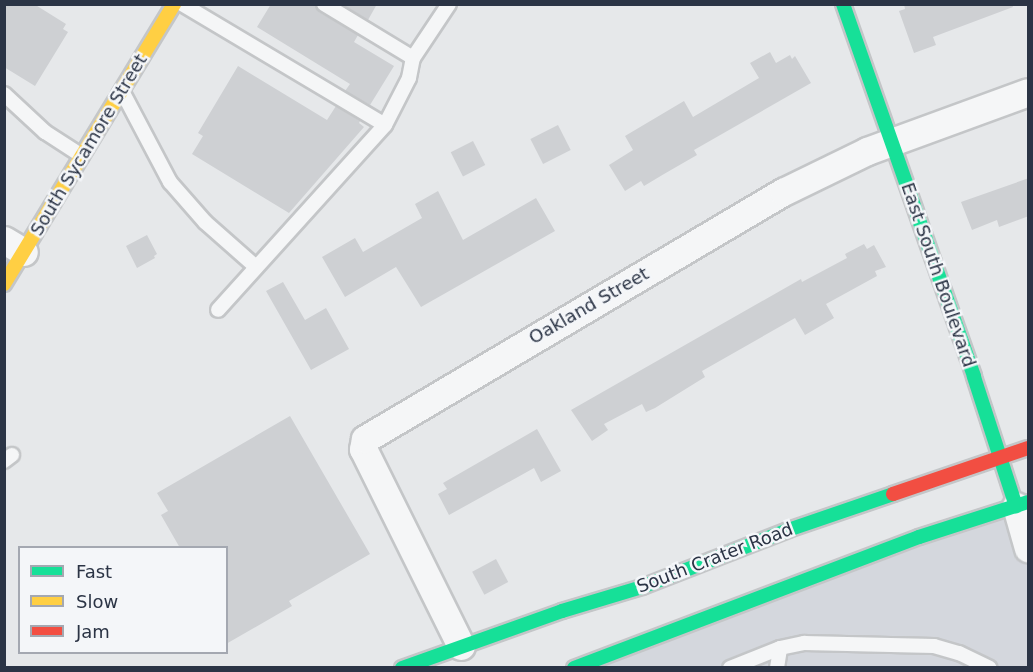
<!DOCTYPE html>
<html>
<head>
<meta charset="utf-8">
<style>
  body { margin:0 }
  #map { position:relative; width:1033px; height:672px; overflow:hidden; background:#e6e8ea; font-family:"DejaVu Sans",sans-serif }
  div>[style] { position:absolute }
  .built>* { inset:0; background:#d4d7dd }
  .building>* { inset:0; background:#ced0d3; transform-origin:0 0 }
  .roads { filter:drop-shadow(2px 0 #c4c6c8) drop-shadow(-2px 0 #c4c6c8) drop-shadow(0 2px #c4c6c8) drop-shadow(0 -2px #c4c6c8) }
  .lane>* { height:14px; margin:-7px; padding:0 7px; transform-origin:7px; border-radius:7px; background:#f5f6f7 }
  .street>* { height:27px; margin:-13.5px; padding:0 13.5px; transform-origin:13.5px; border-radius:13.5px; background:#f5f6f7 }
  .fast>* { height:14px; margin:-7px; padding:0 7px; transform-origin:7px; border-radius:7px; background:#16e098 }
  .slow>* { height:14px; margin:-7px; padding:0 7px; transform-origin:7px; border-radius:7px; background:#ffcf43 }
  .jam>* { height:14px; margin:-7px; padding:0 7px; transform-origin:7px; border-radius:7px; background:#f24e42 }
  span { translate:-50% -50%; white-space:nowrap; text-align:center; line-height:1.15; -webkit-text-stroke:5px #f4f6f9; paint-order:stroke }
  .street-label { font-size:18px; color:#2b3445 }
  .frame { position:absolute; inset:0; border:6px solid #2b3445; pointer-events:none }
  .legend { position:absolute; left:18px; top:546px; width:210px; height:108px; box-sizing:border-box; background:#f4f6f9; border:2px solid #a4a8b1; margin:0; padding:8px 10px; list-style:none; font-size:18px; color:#2b3445 }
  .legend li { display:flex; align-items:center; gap:12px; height:30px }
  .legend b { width:30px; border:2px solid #a4a8b1 }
</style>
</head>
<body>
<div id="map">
  <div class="built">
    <i style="clip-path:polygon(1016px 506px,1028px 551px,1028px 667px,584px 668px)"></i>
  </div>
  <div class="building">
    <i style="clip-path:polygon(4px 4px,34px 4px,66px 24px,63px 29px,68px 32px,35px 86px,4px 67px)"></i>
    <i style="clip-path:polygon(271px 4px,315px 4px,319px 12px,358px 35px,354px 42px,394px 66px,370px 105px,345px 91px,350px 84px,257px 27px)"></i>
    <i style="clip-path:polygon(342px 4px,377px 4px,368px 20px)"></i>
    <i style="clip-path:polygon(904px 4px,1012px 4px,1013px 7px,933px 37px,936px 45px,914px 53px,899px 11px,905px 9px)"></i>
    <i style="clip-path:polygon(770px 52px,776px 63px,790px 55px,792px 59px,795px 56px,811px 83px,694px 150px,697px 155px,664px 174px,644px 186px,641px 181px,625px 191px,609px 165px,633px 150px,625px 136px,684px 101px,693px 117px,759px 78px,750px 63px)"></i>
    <i style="clip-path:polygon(238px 66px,327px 120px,336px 106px,360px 121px,359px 123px,364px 127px,289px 213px,192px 154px,203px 136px,198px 133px)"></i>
    <i style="left:558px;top:125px;width:28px;height:31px;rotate:63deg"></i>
    <i style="left:473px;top:141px;width:27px;height:25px;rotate:63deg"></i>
    <i style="clip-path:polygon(1029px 178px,1029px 216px,999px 227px,997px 220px,972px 230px,961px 202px)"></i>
    <i style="clip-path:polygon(438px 191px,463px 240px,536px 198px,555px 231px,421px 307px,396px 267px,345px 297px,322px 257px,355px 238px,363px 252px,422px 218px,415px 204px)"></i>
    <i style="clip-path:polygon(147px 235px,157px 254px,154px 256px,155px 258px,137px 268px,126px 246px)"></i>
    <i style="clip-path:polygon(864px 244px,867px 249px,874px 245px,886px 267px,875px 271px,877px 276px,826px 304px,834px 318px,805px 335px,795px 318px,702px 371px,705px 377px,655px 408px,646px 412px,642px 404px,604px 424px,608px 430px,592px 441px,571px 410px,801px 279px,802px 282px,847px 258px,845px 254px)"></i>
    <i style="clip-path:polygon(283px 282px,305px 320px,326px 308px,349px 349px,311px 370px,266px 291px)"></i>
    <i style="clip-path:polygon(290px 416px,370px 554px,289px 601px,292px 606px,226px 644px,226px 548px,180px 548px,161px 515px,168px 511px,157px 493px)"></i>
    <i style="clip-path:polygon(537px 429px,561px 471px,541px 482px,534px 468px,449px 515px,438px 494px,447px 489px,443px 483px)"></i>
    <i style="left:496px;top:559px;width:26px;height:27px;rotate:62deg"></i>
  </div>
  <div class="roads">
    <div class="lane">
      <i style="left:182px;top:4px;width:236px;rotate:30.8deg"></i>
      <i style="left:385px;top:125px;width:249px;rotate:132.1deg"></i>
      <i style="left:324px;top:4px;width:104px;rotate:31.2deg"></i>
      <i style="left:123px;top:93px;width:101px;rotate:62.2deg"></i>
      <i style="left:170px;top:182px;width:53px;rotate:48.8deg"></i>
      <i style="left:205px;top:222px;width:68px;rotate:41.4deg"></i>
      <i style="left:4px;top:94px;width:56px;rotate:42.8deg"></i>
      <i style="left:45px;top:132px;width:44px;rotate:33deg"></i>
      <i style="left:385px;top:125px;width:53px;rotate:-62.9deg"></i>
      <i style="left:409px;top:78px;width:20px;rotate:-79deg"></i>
      <i style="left:413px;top:58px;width:65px;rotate:-56.3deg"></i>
      <i style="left:4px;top:461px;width:10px;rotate:-37deg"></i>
      <i style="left:730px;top:668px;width:54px;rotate:-21.8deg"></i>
      <i style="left:777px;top:668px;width:20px;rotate:-81deg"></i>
      <i style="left:780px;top:648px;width:25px;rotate:-12deg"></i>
      <i style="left:804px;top:643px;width:130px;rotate:1.3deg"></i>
      <i style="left:934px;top:646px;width:26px;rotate:16deg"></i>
      <i style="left:959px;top:653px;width:34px;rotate:26deg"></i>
    </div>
    <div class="street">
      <i style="left:4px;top:240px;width:23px;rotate:31deg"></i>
      <i style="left:1016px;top:506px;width:44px;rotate:74.1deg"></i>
      <i style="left:461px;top:646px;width:220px;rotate:-116.4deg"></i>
      <i style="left:363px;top:449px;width:10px;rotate:-79deg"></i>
      <i style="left:365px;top:439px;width:486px;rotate:-30.6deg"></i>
      <i style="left:783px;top:192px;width:93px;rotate:-26deg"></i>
      <i style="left:867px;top:151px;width:171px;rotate:-20.1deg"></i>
    </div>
    <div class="fast">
      <i style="left:843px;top:4px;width:395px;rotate:70.6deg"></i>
      <i style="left:974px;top:377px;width:136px;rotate:72deg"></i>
      <i style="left:402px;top:668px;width:170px;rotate:-19.6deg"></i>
      <i style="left:562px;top:611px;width:84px;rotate:-16.7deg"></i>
      <i style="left:642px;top:587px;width:157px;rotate:-21.3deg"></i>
      <i style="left:788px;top:530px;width:111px;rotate:-18.9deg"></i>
      <i style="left:574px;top:668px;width:369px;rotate:-20.8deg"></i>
      <i style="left:919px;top:537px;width:114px;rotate:-17.8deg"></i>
    </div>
    <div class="slow">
      <i style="left:4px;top:284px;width:328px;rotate:-58.7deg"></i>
    </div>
    <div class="jam">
      <i style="left:893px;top:494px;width:143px;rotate:-18.8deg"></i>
    </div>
  </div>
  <div class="street-label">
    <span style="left:89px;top:145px;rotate:-59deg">South Sycamore Street</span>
    <span style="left:938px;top:275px;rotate:71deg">East South Boulevard</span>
    <span style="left:589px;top:306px;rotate:-30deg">Oakland Street</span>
    <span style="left:715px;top:558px;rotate:-21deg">South Crater Road</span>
  </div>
  <div class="frame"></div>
  <ul class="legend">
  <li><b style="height:8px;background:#16e098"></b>Fast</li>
  <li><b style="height:8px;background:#ffcf43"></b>Slow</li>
  <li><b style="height:8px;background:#f24e42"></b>Jam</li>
  </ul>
</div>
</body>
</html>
